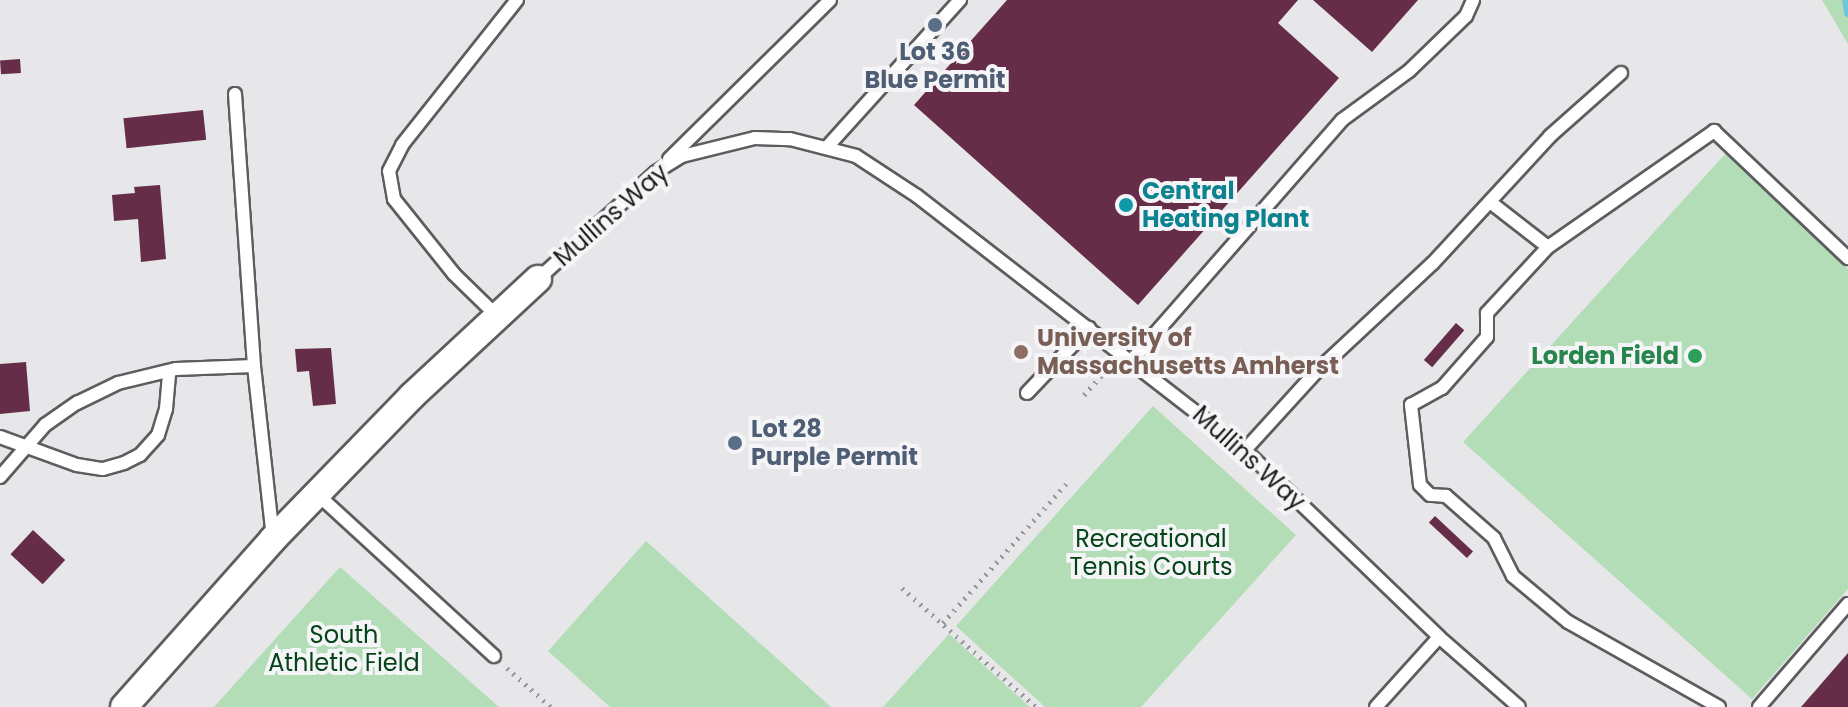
<!DOCTYPE html>
<html>
<head>
<meta charset="utf-8">
<style>
  body { margin:0 }
  #map { position:relative; width:1848px; height:707px; overflow:hidden; background:#e7e7ea; font-family:Poppins,sans-serif }
  div>[style] { position:absolute }
  .green>* { inset:0; background:#b2ddb7 }
  .stream>* { height:8px; margin:-4px; padding:0 4px; transform-origin:4px; border-radius:4px; background:#6ec6d8 }
  .building>* { inset:0; background:#652d48; transform-origin:0 0 }
  .path>* { height:5px; margin-top:-2.5px; transform-origin:0; background:repeating-linear-gradient(90deg,#98989b 0 2px,transparent 0 8px) }
  .roads { filter:drop-shadow(2px 0 #5d5d60) drop-shadow(-2px 0 #5d5d60) drop-shadow(0 2px #5d5d60) drop-shadow(0 -2px #5d5d60) }
  .service>* { height:12px; margin:-6px; padding:0 6px; transform-origin:6px; border-radius:6px; background:#fff }
  .minor>* { height:26px; margin:-13px; padding:0 13px; transform-origin:13px; border-radius:13px; background:#fff }
  .dots>* { width:22px; height:22px; translate:-50% -50%; box-sizing:border-box; border:4px solid #f5f5f8; border-radius:50% }
  span { translate:-50% -50%; white-space:nowrap; text-align:center; line-height:1.15; -webkit-text-stroke:8px #f5f5f8; paint-order:stroke }
  .service-label { font-size:24px; color:#4e5e75; font-weight:700 }
  .left { translate:0 -50%; text-align:left }
  .culture-label { font-size:24px; color:#0d838f; font-weight:700 }
  .street-label { font-size:24px; color:#1c1c1d }
  .education-label { font-size:24px; color:#785e54; font-weight:700 }
  .leisure-label { font-size:24px; color:#27864d; font-weight:700 }
  .right { translate:-100% -50%; text-align:right }
  .park-label { font-size:24px; color:#044418 }
</style>
</head>
<body>
<div id="map">
  <div class="green">
    <i style="clip-path:polygon(1822px 0,1848px 0,1848px 44px)"></i>
    <i style="clip-path:polygon(1726px 153px,1848px 269px,1848px 589px,1752px 699px,1463px 442px)"></i>
    <i style="clip-path:polygon(1153px 406px,1296px 535px,1141px 707px,1045px 707px,956px 626px)"></i>
    <i style="clip-path:polygon(646px 541px,831px 707px,610px 707px,548px 651px)"></i>
    <i style="clip-path:polygon(340px 567px,499px 707px,214px 707px)"></i>
    <i style="clip-path:polygon(949px 634px,1030px 707px,883px 707px)"></i>
  </div>
  <div class="stream">
    <i style="left:1846px;top:0;width:13px;rotate:81deg"></i>
  </div>
  <div class="building">
    <i style="clip-path:polygon(1007px 0,1298px 0,1278px 23px,1339px 78px,1138px 305px,914px 105px)"></i>
    <i style="clip-path:polygon(1313px 0,1418px 0,1372px 52px)"></i>
    <i style="left:20px;top:59px;width:14px;height:20px;rotate:86deg"></i>
    <i style="left:203px;top:110px;width:30px;height:80px;rotate:84deg"></i>
    <i style="clip-path:polygon(160px 185px,166px 259px,141px 262px,138px 219px,114px 221px,112px 195px,135px 193px,134px 187px)"></i>
    <i style="left:1456px;top:323px;width:11px;height:49px;rotate:41deg"></i>
    <i style="clip-path:polygon(331px 348px,336px 404px,313px 406px,309px 371px,297px 372px,295px 349px)"></i>
    <i style="clip-path:polygon(26px 362px,30px 411px,0 414px,0 364px)"></i>
    <i style="left:1435px;top:516px;width:52px;height:9px;rotate:43deg"></i>
    <i style="left:33px;top:530px;width:44px;height:33px;rotate:43deg"></i>
    <i style="clip-path:polygon(1848px 653px,1848px 707px,1801px 707px)"></i>
  </div>
  <div class="path">
    <i style="left:1084px;top:395px;width:39px;rotate:-48deg"></i>
    <i style="left:902px;top:588px;width:179px;rotate:41.6deg"></i>
    <i style="left:943px;top:623px;width:186px;rotate:-48.5deg"></i>
    <i style="left:507px;top:668px;width:59px;rotate:41.6deg"></i>
  </div>
  <div class="roads">
    <div class="service">
      <i style="left:235px;top:94px;width:273px;rotate:86deg"></i>
      <i style="left:254px;top:366px;width:172px;rotate:83.7deg"></i>
      <i style="left:828px;top:146px;width:197px;rotate:-47.9deg"></i>
      <i style="left:669px;top:159px;width:226px;rotate:-44.6deg"></i>
      <i style="left:1490px;top:202px;width:73px;rotate:37.8deg"></i>
      <i style="left:538px;top:279px;width:159px;rotate:-42.2deg"></i>
      <i style="left:656px;top:172px;width:31px;rotate:-32deg"></i>
      <i style="left:682px;top:156px;width:75px;rotate:-13.9deg"></i>
      <i style="left:755px;top:138px;width:35px;rotate:2deg"></i>
      <i style="left:790px;top:139px;width:68px;rotate:14.4deg"></i>
      <i style="left:856px;top:156px;width:73px;rotate:33.3deg"></i>
      <i style="left:917px;top:196px;width:415px;rotate:37.8deg"></i>
      <i style="left:1245px;top:450px;width:269px;rotate:43.9deg"></i>
      <i style="left:1439px;top:637px;width:106px;rotate:41.2deg"></i>
      <i style="left:498px;top:317px;width:62px;rotate:-135.7deg"></i>
      <i style="left:454px;top:274px;width:96px;rotate:-128.7deg"></i>
      <i style="left:394px;top:199px;width:28px;rotate:-100deg"></i>
      <i style="left:389px;top:171px;width:29px;rotate:-63deg"></i>
      <i style="left:402px;top:145px;width:185px;rotate:-51.6deg"></i>
      <i style="left:1132px;top:360px;width:319px;rotate:-48.8deg"></i>
      <i style="left:1342px;top:120px;width:83px;rotate:-36.2deg"></i>
      <i style="left:1409px;top:71px;width:79px;rotate:-44deg"></i>
      <i style="left:1466px;top:16px;width:17px;rotate:-66deg"></i>
      <i style="left:1027px;top:393px;width:90px;rotate:-46.4deg"></i>
      <i style="left:0;top:437px;width:82px;rotate:20deg"></i>
      <i style="left:77px;top:465px;width:26px;rotate:9deg"></i>
      <i style="left:103px;top:469px;width:22px;rotate:-16deg"></i>
      <i style="left:124px;top:463px;width:18px;rotate:-27deg"></i>
      <i style="left:140px;top:455px;width:27px;rotate:-48deg"></i>
      <i style="left:158px;top:435px;width:27px;rotate:-73deg"></i>
      <i style="left:166px;top:409px;width:38px;rotate:-85deg"></i>
      <i style="left:1245px;top:450px;width:107px;rotate:-47.7deg"></i>
      <i style="left:1317px;top:371px;width:158px;rotate:-43deg"></i>
      <i style="left:1433px;top:263px;width:173px;rotate:-47.3deg"></i>
      <i style="left:1550px;top:136px;width:95px;rotate:-41.6deg"></i>
      <i style="left:0;top:477px;width:69px;rotate:-49.1deg"></i>
      <i style="left:45px;top:425px;width:39px;rotate:-35deg"></i>
      <i style="left:77px;top:403px;width:46px;rotate:-26deg"></i>
      <i style="left:118px;top:383px;width:60px;rotate:-13.6deg"></i>
      <i style="left:176px;top:369px;width:78px;rotate:-2.2deg"></i>
      <i style="left:317px;top:494px;width:240px;rotate:42.5deg"></i>
      <i style="left:1376px;top:707px;width:94px;rotate:-48deg"></i>
      <i style="left:1719px;top:707px;width:173px;rotate:-150.6deg"></i>
      <i style="left:1568px;top:622px;width:72px;rotate:-140.1deg"></i>
      <i style="left:1513px;top:576px;width:42px;rotate:-116.6deg"></i>
      <i style="left:1494px;top:538px;width:64px;rotate:-138.8deg"></i>
      <i style="left:1446px;top:496px;width:16px;rotate:-176deg"></i>
      <i style="left:1430px;top:495px;width:14px;rotate:-135deg"></i>
      <i style="left:1420px;top:485px;width:81px;rotate:-96.4deg"></i>
      <i style="left:1411px;top:405px;width:35px;rotate:-29deg"></i>
      <i style="left:1442px;top:388px;width:68px;rotate:-48.6deg"></i>
      <i style="left:1487px;top:337px;width:24px;rotate:-90deg"></i>
      <i style="left:1487px;top:313px;width:90px;rotate:-47.3deg"></i>
      <i style="left:1548px;top:247px;width:203px;rotate:-34.9deg"></i>
      <i style="left:1714px;top:131px;width:185px;rotate:43.5deg"></i>
      <i style="left:1759px;top:707px;width:136px;rotate:-49.2deg"></i>
    </div>
    <div class="minor">
      <i style="left:124px;top:707px;width:225px;rotate:-48.4deg"></i>
      <i style="left:273px;top:539px;width:199px;rotate:-45.8deg"></i>
      <i style="left:412px;top:396px;width:172px;rotate:-42.9deg"></i>
    </div>
  </div>
  <div class="dots">
    <i style="left:935px;top:25px;background:#5c6f8a"></i>
    <i style="left:1126px;top:205px;background:#0f9aa8"></i>
    <i style="left:1021px;top:352px;background:#8d6e63"></i>
    <i style="left:1695px;top:356px;background:#2e9e5b"></i>
    <i style="left:735px;top:443px;background:#5c6f8a"></i>
  </div>
  <div class="service-label">
    <span style="left:935px;top:66px">Lot 36<br>Blue Permit</span>
    <span class="left" style="left:751px;top:443px">Lot 28<br>Purple Permit</span>
  </div>
  <div class="culture-label">
    <span class="left" style="left:1142px;top:205px">Central<br>Heating Plant</span>
  </div>
  <div class="street-label">
    <span style="left:611px;top:215px;rotate:-41deg">Mullins Way</span>
    <span style="left:1249px;top:458px;rotate:42deg">Mullins Way</span>
  </div>
  <div class="education-label">
    <span class="left" style="left:1037px;top:352px">University of<br>Massachusetts Amherst</span>
  </div>
  <div class="leisure-label">
    <span class="right" style="left:1679px;top:356px">Lorden Field</span>
  </div>
  <div class="park-label">
    <span style="left:1151px;top:553px">Recreational<br>Tennis Courts</span>
    <span style="left:344px;top:649px">South<br>Athletic Field</span>
  </div>
</div>
</body>
</html>
